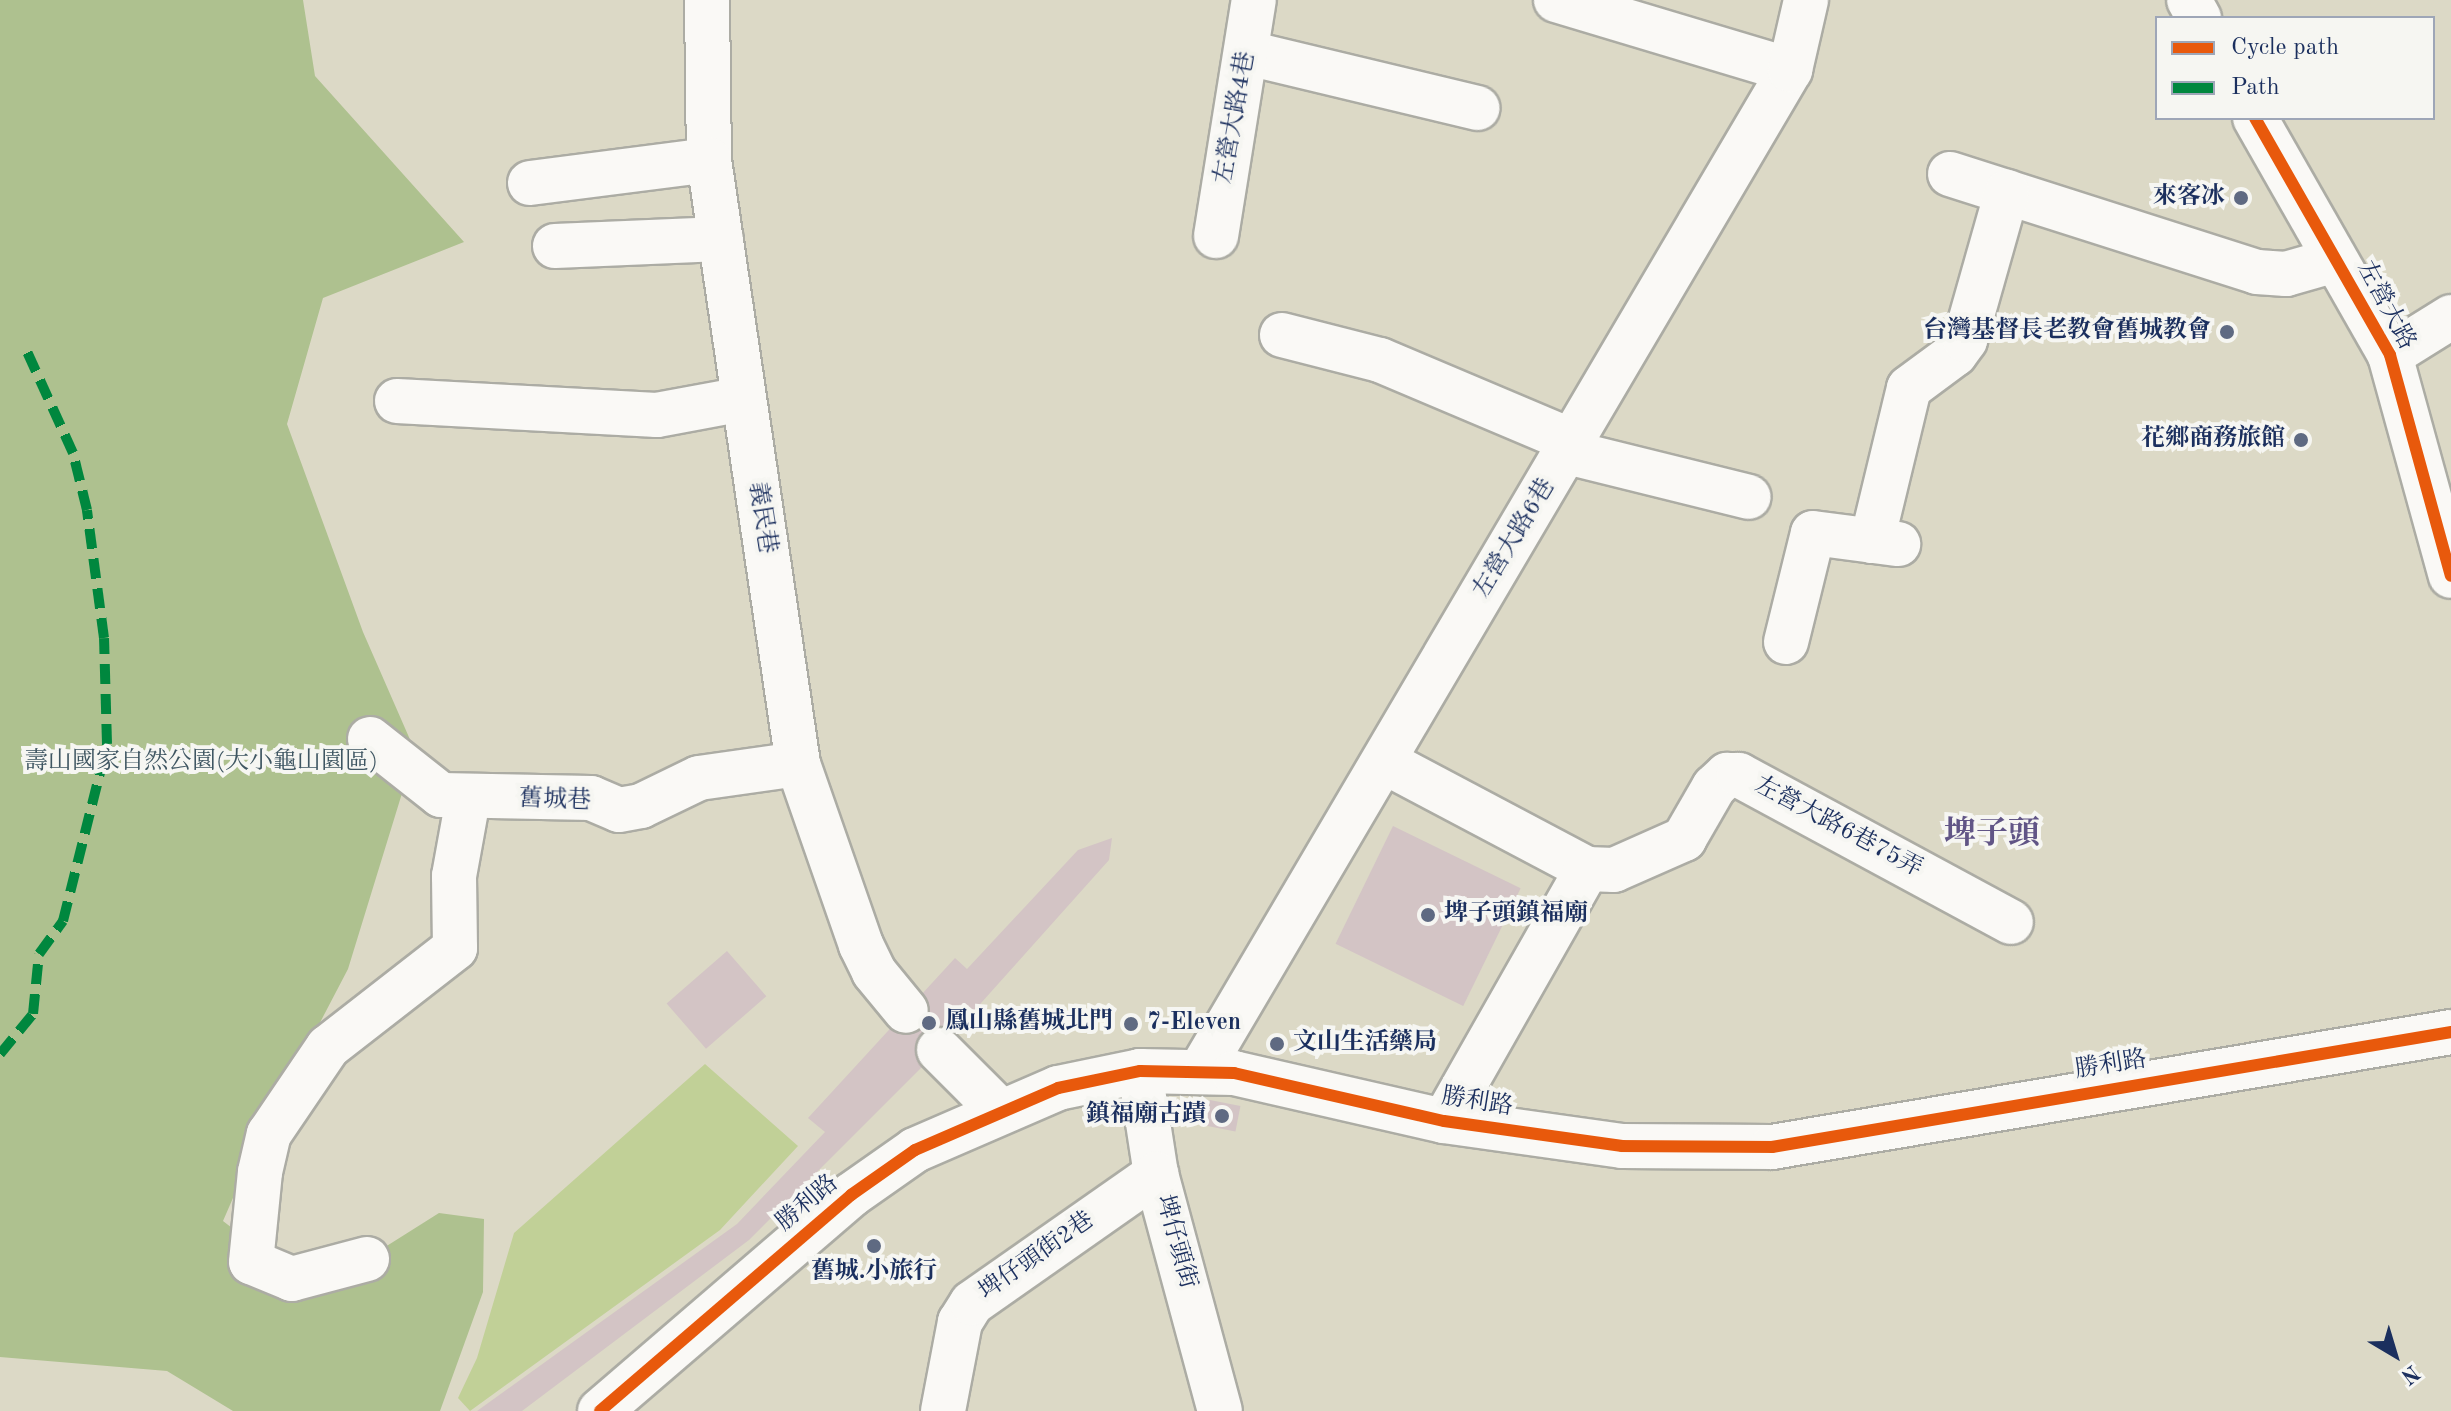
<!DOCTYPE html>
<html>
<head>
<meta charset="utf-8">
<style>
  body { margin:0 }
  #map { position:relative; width:2451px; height:1411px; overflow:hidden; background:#dcd9c6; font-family:"Old Standard TT","Noto Serif TC",serif }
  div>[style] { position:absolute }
  .green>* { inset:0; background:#c1d097 }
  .forest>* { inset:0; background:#aec18f }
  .building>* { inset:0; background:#d3c4c5; transform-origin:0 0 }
  .roads { filter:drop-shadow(2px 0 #acaca4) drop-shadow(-2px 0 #acaca4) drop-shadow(0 2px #acaca4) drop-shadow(0 -2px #acaca4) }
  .minor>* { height:44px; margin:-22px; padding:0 22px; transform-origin:22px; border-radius:22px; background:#faf9f6 }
  .quiet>* { height:10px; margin-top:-5px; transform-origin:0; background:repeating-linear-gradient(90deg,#00873e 0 20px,transparent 0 30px) }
  .cycleway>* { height:12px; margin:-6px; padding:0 6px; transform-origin:6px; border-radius:6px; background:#e8590c }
  .dots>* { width:22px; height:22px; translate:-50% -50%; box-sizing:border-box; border:4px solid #f6f6f2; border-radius:50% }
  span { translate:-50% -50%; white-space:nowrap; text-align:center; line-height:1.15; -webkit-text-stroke:8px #f6f6f2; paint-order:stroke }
  .street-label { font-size:24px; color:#1b2f5e }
  .poi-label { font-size:24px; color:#1b2f5e; font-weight:700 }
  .right { translate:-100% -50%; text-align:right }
  .left { translate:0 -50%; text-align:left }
  .park-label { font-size:24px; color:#3f5662 }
  .district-label { font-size:32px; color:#615586; font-weight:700 }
  .legend { position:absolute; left:2155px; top:16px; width:280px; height:104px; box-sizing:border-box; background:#f6f6f2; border:2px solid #9ea6b7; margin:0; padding:10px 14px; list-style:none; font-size:24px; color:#1b2f5e }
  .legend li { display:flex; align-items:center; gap:16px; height:40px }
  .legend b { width:40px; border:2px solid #9ea6b7 }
  .north { position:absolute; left:2355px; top:1315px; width:80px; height:80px; -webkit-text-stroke:6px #f6f6f2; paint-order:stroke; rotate:142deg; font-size:22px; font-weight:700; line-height:32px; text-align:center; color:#1b2f5e }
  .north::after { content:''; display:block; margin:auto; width:28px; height:36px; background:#1b2f5e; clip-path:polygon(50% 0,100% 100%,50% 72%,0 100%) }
</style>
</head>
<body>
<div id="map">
  <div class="green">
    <i style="clip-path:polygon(705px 1064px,798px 1146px,720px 1230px,470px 1411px,458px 1398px,477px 1358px,514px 1233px)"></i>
  </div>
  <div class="forest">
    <i style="clip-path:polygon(0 0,303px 0,315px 76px,464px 242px,323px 298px,287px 424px,363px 632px,415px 751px,348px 969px,256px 1145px,223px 1221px,289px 1272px,374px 1254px,439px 1213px,484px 1219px,483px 1292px,440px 1411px,233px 1411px,167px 1371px,0 1357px)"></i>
  </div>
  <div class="building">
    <i style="left:1393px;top:826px;width:142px;height:131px;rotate:26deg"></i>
    <i style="clip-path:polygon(1112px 838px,1109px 860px,939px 1050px,749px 1240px,522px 1411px,477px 1411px,737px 1224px,825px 1132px,808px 1118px,955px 958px,967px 969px,1078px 850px)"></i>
    <i style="left:727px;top:951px;width:60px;height:80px;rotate:49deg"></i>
    <i style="left:1210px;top:1100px;width:31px;height:26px;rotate:11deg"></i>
  </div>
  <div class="roads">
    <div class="minor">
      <i style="left:707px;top:0;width:160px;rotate:89.3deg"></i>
      <i style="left:709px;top:160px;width:611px;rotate:81.62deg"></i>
      <i style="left:798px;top:764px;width:192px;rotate:70.8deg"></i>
      <i style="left:861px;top:945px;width:30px;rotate:64deg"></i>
      <i style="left:874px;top:972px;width:50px;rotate:50.6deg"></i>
      <i style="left:1556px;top:0;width:244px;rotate:16.7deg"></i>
      <i style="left:2189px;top:0;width:21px;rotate:61deg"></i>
      <i style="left:1248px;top:53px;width:236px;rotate:13.5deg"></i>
      <i style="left:2255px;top:118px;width:273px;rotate:60.3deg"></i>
      <i style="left:2390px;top:355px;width:229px;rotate:74.6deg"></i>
      <i style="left:1950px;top:174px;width:322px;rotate:17.7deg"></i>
      <i style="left:2257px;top:272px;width:29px;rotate:4deg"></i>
      <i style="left:2286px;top:274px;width:51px;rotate:-15.9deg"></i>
      <i style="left:530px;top:183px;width:180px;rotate:-7.3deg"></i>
      <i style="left:1216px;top:236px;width:239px;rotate:-80.9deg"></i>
      <i style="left:555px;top:246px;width:166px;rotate:-2.4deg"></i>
      <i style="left:1282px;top:335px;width:101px;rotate:14.3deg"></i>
      <i style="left:1380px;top:360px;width:208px;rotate:22.9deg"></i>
      <i style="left:2390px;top:355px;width:72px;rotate:-31.9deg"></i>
      <i style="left:397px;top:401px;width:260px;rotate:3.1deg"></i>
      <i style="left:657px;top:415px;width:87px;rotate:-10.5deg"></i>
      <i style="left:1567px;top:452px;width:187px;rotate:13.9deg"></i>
      <i style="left:1872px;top:541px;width:157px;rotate:-76.4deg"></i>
      <i style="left:1909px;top:388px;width:57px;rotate:-36.5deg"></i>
      <i style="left:1955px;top:354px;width:17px;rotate:-54deg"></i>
      <i style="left:1965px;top:340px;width:154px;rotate:-74.2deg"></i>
      <i style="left:1786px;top:642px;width:112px;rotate:-76.1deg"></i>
      <i style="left:1813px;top:533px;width:86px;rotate:7.4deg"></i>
      <i style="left:370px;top:739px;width:90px;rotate:38.3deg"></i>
      <i style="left:441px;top:795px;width:150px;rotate:1.1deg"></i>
      <i style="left:591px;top:798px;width:30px;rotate:23deg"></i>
      <i style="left:619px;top:810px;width:22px;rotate:-10deg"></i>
      <i style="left:641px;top:806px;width:64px;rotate:-25.8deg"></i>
      <i style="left:699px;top:778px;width:100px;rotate:-8deg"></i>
      <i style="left:1385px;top:762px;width:229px;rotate:27.9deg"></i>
      <i style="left:1587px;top:869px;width:27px;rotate:2deg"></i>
      <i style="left:1614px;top:870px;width:77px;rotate:-23.9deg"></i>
      <i style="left:1684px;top:839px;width:60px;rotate:-60deg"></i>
      <i style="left:1714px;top:787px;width:18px;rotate:-43deg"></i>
      <i style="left:1727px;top:775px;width:12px"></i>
      <i style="left:1739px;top:775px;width:309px;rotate:28.4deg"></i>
      <i style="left:939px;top:1050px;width:86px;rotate:45deg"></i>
      <i style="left:1201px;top:1070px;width:1161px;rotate:-59.5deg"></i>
      <i style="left:1790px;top:70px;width:72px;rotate:-77.1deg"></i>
      <i style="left:1140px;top:1071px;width:104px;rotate:81.2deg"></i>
      <i style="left:1156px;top:1174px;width:245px;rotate:74.9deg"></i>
      <i style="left:1444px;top:1121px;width:290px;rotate:-60.4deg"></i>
      <i style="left:367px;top:1259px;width:78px;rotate:165.1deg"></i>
      <i style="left:292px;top:1279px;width:44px;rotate:-157.5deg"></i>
      <i style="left:251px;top:1262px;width:90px;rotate:-84.3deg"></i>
      <i style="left:260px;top:1172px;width:39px;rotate:-77deg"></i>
      <i style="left:269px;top:1134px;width:105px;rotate:-55.9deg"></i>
      <i style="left:328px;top:1047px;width:161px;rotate:-37.9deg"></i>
      <i style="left:455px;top:948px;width:72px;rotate:-90.8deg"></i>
      <i style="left:454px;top:876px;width:78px;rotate:-79.7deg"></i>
      <i style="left:600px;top:1411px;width:331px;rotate:-40.7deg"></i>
      <i style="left:851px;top:1195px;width:78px;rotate:-35.1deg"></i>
      <i style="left:915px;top:1150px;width:156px;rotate:-23.4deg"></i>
      <i style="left:1058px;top:1088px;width:84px;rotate:-11.7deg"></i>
      <i style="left:1140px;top:1071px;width:94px;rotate:1.2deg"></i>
      <i style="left:1234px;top:1073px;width:215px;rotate:12.9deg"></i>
      <i style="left:1444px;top:1121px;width:180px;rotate:8deg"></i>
      <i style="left:1622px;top:1146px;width:150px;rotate:0.4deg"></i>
      <i style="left:1772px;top:1147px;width:689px;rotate:-9.61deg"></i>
      <i style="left:943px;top:1411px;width:91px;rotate:-79.2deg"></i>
      <i style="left:960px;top:1322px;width:22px;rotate:-58deg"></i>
      <i style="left:972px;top:1303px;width:225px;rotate:-35deg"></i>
    </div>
  </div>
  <div class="quiet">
    <i style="left:0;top:1054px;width:52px;rotate:-50.5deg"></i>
    <i style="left:33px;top:1014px;width:60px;rotate:-84.3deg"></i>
    <i style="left:39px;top:954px;width:41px;rotate:-54deg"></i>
    <i style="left:63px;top:921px;width:182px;rotate:-76deg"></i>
    <i style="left:107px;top:744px;width:106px;rotate:-91.6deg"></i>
    <i style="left:104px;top:638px;width:129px;rotate:-97.6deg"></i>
    <i style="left:87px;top:510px;width:59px;rotate:-103.8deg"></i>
    <i style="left:73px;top:453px;width:119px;rotate:-114.4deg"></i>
  </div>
  <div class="cycleway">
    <i style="left:2255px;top:118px;width:273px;rotate:60.3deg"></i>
    <i style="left:2390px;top:355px;width:229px;rotate:74.6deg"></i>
    <i style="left:600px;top:1411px;width:331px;rotate:-40.7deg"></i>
    <i style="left:851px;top:1195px;width:78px;rotate:-35.1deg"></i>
    <i style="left:915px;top:1150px;width:156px;rotate:-23.4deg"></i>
    <i style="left:1058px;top:1088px;width:84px;rotate:-11.7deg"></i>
    <i style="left:1140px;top:1071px;width:94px;rotate:1.2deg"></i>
    <i style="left:1234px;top:1073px;width:215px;rotate:12.9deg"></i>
    <i style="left:1444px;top:1121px;width:180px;rotate:8deg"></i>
    <i style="left:1622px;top:1146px;width:150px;rotate:0.4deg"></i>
    <i style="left:1772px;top:1147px;width:689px;rotate:-9.61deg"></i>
  </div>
  <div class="dots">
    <i style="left:2241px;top:198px;background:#5f6a82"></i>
    <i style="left:2227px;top:332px;background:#5f6a82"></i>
    <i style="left:2301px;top:440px;background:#5f6a82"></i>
    <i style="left:1428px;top:915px;background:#5f6a82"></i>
    <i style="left:929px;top:1023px;background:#5f6a82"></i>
    <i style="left:1131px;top:1024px;background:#5f6a82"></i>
    <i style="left:1277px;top:1044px;background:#5f6a82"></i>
    <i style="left:1222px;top:1116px;background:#5f6a82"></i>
    <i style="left:874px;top:1246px;background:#5f6a82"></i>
  </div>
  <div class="street-label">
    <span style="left:1236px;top:118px;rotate:-80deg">左營大路4巷</span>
    <span style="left:2385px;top:306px;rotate:62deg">左營大路</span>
    <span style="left:761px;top:518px;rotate:81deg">義民巷</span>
    <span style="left:1515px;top:539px;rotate:-59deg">左營大路6巷</span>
    <span style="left:555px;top:801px;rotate:2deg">舊城巷</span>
    <span style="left:1838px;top:828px;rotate:28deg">左營大路6巷75弄</span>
    <span style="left:2111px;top:1066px;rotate:-9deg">勝利路</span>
    <span style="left:1477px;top:1103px;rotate:9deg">勝利路</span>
    <span style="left:808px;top:1204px;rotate:-40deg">勝利路</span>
    <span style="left:1175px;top:1242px;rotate:75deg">埤仔頭街</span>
    <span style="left:1037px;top:1257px;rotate:-35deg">埤仔頭街2巷</span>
  </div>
  <div class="poi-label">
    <span class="right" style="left:2225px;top:198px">來客冰</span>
    <span class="right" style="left:2211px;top:332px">台灣基督長老教會舊城教會</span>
    <span class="right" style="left:2285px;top:440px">花鄉商務旅館</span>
    <span class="left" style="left:1444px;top:915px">埤子頭鎮福廟</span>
    <span class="left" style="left:945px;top:1023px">鳳山縣舊城北門</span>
    <span class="left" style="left:1147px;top:1024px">7-Eleven</span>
    <span class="left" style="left:1293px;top:1044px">文山生活藥局</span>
    <span class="right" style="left:1206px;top:1116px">鎮福廟古蹟</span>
    <span style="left:874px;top:1273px">舊城.小旅行</span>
  </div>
  <div class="park-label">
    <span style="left:201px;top:763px">壽山國家自然公園(大小龜山園區)</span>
  </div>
  <div class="district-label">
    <span style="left:1992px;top:835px">埤子頭</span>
  </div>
  <ul class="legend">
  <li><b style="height:10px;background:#e8590c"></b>Cycle path</li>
  <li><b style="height:10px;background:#00873e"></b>Path</li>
  </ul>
  <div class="north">N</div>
</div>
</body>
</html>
